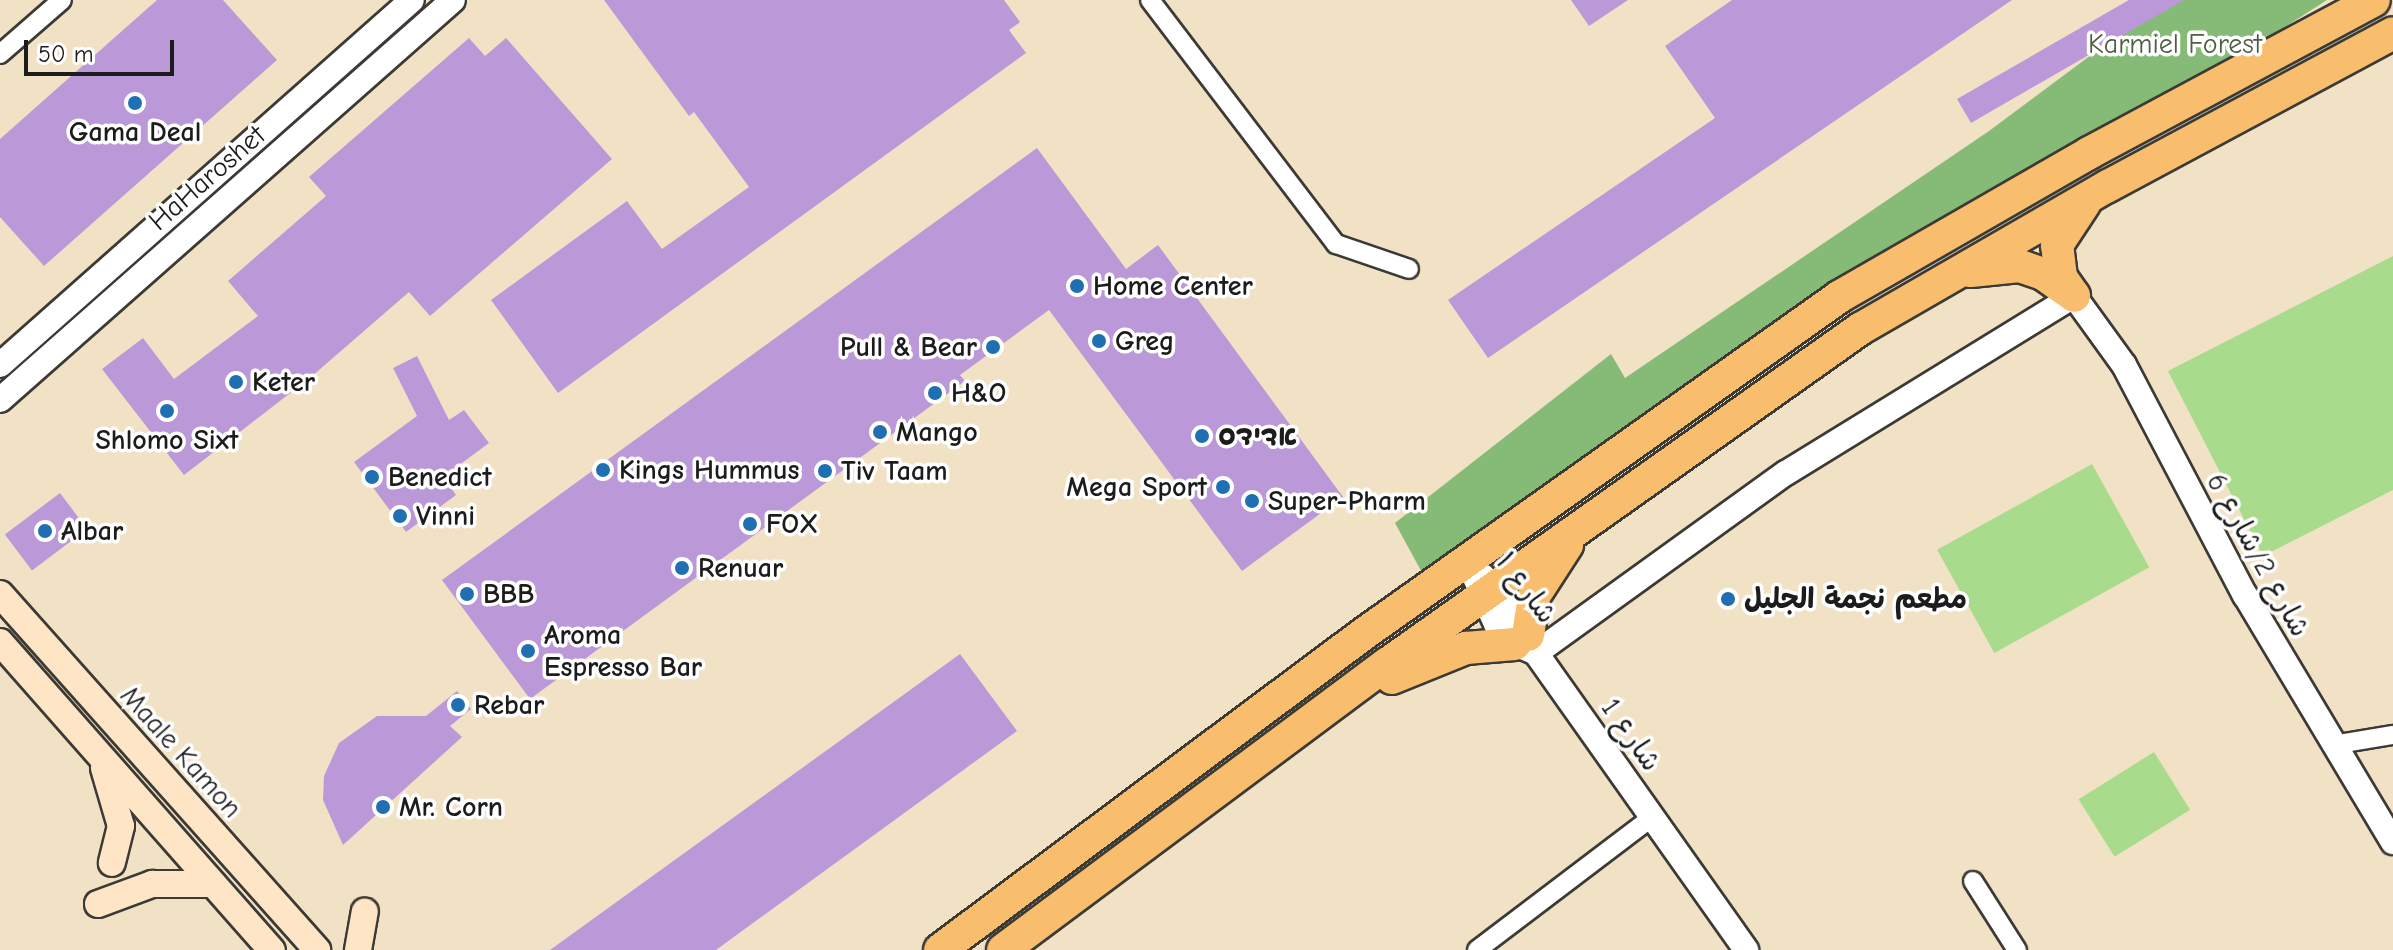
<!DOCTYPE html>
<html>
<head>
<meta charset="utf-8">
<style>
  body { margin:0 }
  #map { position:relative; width:2393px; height:950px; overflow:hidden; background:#f1e2c5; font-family:"Comic Neue","Playpen Sans Arabic","Playpen Sans Hebrew",sans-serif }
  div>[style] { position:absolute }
  .green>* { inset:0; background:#a8db8b; transform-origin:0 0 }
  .forest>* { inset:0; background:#86bb77 }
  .building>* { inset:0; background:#bb99d8; transform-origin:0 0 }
  .roads { filter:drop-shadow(2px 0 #3c3a35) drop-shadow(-2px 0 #3c3a35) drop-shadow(0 2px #3c3a35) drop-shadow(0 -2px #3c3a35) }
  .minor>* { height:18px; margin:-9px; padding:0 9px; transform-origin:9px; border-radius:9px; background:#fff }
  .tertiary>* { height:24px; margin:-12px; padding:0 12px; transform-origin:12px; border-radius:12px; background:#fff }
  .secondary>* { height:26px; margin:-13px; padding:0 13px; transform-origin:13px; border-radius:13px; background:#fde5c5 }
  .trunk>* { height:32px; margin:-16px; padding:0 16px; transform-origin:16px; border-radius:16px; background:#f9be6d }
  .dots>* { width:22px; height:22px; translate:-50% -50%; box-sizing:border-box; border:4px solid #fff; border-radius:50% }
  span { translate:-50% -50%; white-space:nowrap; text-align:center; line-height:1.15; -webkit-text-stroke:7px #fff; paint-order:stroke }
  .park-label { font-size:28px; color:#4d5f43 }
  .poi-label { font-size:28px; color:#1c1c1c; font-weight:700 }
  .left { translate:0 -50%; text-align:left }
  .right { translate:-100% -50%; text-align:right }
  .street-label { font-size:28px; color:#1c1c1c }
  .scale { position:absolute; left:24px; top:40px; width:150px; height:36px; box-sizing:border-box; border:4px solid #1c1c1c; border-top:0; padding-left:10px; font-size:24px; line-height:28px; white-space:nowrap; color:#1c1c1c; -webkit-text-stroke:6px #fff; paint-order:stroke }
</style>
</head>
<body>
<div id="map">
  <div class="green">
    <i style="clip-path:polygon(2393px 256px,2393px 490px,2263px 556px,2168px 371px)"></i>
    <i style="left:2092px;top:464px;width:118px;height:177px;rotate:61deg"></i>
    <i style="left:2154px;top:752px;width:68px;height:89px;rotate:58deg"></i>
  </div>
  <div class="forest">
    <i style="clip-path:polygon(2165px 0,2327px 0,1425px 578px,1395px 523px,1611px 354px,1625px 378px,1989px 131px)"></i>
  </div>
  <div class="building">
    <i style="clip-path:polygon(157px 0,223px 0,277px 60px,44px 266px,0 217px,0 139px)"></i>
    <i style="clip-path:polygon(604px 0,1004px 0,1020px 22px,1009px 30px,1026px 53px,558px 393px,491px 300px,627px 201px,662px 249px,749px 187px,694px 112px,689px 116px)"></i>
    <i style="clip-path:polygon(1571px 0,1628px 0,1589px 26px)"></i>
    <i style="clip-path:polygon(1732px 0,2012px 0,1488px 358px,1448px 300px,1715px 118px,1665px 46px)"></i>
    <i style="clip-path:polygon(2129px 0,2184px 0,1971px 123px,1957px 99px)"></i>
    <i style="clip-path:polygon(469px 38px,485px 56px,506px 38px,612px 159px,430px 316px,409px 292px,311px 377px,184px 475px,102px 369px,143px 338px,174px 379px,258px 316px,228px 281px,326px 196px,309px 177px)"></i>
    <i style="clip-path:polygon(1037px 148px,1126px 269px,1158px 245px,1343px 497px,1242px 571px,1049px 310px,960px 375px,965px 381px,530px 699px,442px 580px)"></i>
    <i style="clip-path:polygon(417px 356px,449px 420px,464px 410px,489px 443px,443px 477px,456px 495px,406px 532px,354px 462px,417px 416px,393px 368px)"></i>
    <i style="left:60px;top:493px;width:45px;height:69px;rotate:53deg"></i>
    <i style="clip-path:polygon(960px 654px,1017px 731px,716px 950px,550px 950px)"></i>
    <i style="clip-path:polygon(457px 691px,471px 709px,450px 726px,462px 737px,343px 845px,323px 800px,324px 776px,339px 743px,377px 716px,426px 716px)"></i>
  </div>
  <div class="roads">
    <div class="minor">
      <i style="left:1150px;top:0;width:307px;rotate:52.7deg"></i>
      <i style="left:1336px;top:244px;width:77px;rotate:18.9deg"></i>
      <i style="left:0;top:54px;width:82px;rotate:-41.1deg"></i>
      <i style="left:2333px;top:745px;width:61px;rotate:-9.5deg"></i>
      <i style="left:1973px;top:881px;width:82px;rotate:57.5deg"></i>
      <i style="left:1477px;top:950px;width:220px;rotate:-37.2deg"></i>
    </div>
    <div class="tertiary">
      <i style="left:0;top:365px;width:550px;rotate:-41.54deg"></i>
      <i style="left:0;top:400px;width:604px;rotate:-41.44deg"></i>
      <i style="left:1467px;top:560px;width:70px;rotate:65.6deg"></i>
      <i style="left:1496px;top:624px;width:28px;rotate:46deg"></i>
      <i style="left:1515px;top:644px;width:23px;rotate:23deg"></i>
      <i style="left:1536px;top:653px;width:364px;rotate:54.7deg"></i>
      <i style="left:1483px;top:576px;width:79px;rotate:53.7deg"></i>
      <i style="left:1536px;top:653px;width:308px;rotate:-35.8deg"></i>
      <i style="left:1786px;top:473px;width:338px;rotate:-31.6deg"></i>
      <i style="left:2074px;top:296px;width:85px;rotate:54.1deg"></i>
      <i style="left:2124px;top:365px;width:260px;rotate:62.3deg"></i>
      <i style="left:2245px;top:595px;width:288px;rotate:59.1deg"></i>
    </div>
    <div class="secondary">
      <i style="left:0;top:594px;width:477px;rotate:48.3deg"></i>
      <i style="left:0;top:642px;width:411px;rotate:48.6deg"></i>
      <i style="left:104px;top:768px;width:60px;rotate:73.7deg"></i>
      <i style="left:121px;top:826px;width:38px;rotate:104deg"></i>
      <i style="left:98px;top:904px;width:58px;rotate:-20.3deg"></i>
      <i style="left:152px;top:884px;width:61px"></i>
      <i style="left:358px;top:950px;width:39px;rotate:-80deg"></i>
    </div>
    <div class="trunk">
      <i style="left:1971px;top:271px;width:49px;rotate:-5.8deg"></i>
      <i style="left:2020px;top:266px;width:24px;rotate:19deg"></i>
      <i style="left:2043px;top:274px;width:38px;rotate:35deg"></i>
      <i style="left:2072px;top:293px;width:19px;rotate:-125deg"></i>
      <i style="left:2061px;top:277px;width:32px;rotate:-97deg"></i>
      <i style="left:2057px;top:245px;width:49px;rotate:-56.6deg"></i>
      <i style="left:1528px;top:635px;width:39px;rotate:-81deg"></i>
      <i style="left:1534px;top:596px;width:61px;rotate:-57.1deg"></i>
      <i style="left:1392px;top:678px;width:80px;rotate:-22.1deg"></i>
      <i style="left:1466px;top:648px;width:49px;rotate:-4.7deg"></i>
      <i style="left:940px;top:950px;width:530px;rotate:-36.72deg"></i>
      <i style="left:1365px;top:633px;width:581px;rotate:-35.33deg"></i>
      <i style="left:1839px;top:297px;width:289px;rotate:-29.9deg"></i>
      <i style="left:2089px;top:153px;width:323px;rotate:-28.2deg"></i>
      <i style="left:1003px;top:950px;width:479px;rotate:-36.7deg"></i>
      <i style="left:1387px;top:664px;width:580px;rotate:-35.31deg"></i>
      <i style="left:1860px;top:329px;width:286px;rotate:-30deg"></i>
      <i style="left:2108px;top:186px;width:323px;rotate:-28.2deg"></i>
    </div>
  </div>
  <div class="dots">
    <i style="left:135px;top:103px;background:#1f6fb2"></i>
    <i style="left:1077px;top:286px;background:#1f6fb2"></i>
    <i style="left:1099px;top:341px;background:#1f6fb2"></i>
    <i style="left:993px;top:347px;background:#1f6fb2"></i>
    <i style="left:236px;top:382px;background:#1f6fb2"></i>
    <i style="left:935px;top:393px;background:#1f6fb2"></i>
    <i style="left:167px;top:411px;background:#1f6fb2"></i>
    <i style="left:880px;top:432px;background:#1f6fb2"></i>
    <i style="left:1202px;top:436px;background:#1f6fb2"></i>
    <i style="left:603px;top:470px;background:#1f6fb2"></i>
    <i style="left:825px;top:471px;background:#1f6fb2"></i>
    <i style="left:372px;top:477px;background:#1f6fb2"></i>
    <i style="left:1223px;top:487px;background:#1f6fb2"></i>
    <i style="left:1252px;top:501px;background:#1f6fb2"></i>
    <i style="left:400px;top:516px;background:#1f6fb2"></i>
    <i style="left:750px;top:524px;background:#1f6fb2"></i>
    <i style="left:45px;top:531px;background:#1f6fb2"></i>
    <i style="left:682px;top:568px;background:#1f6fb2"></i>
    <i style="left:467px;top:594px;background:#1f6fb2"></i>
    <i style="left:1728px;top:599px;background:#1f6fb2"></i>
    <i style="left:528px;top:651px;background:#1f6fb2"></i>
    <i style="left:458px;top:705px;background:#1f6fb2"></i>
    <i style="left:383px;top:807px;background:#1f6fb2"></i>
  </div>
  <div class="park-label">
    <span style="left:2175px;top:44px">Karmiel Forest</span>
  </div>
  <div class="poi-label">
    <span style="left:135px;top:132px">Gama Deal</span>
    <span class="left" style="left:1093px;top:286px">Home Center</span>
    <span class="left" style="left:1115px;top:341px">Greg</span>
    <span class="right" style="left:977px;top:347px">Pull &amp; Bear</span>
    <span class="left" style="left:252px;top:382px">Keter</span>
    <span class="left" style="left:951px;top:393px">H&amp;O</span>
    <span class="left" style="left:896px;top:432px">Mango</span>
    <span class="left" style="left:1218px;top:436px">אדידס</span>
    <span style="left:167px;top:440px">Shlomo Sixt</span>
    <span class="left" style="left:619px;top:470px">Kings Hummus</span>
    <span class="left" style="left:841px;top:471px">Tiv Taam</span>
    <span class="left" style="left:388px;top:477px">Benedict</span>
    <span class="right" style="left:1207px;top:487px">Mega Sport</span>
    <span class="left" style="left:1268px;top:501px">Super-Pharm</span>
    <span class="left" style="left:416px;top:516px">Vinni</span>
    <span class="left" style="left:766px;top:524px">FOX</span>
    <span class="left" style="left:61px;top:531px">Albar</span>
    <span class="left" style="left:698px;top:568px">Renuar</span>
    <span class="left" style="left:483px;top:594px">BBB</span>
    <span class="left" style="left:1744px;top:599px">مطعم نجمة الجليل</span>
    <span class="left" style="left:544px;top:651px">Aroma<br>Espresso Bar</span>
    <span class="left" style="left:474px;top:705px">Rebar</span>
    <span class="left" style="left:399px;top:807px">Mr. Corn</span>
  </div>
  <div class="street-label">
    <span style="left:207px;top:178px;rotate:-41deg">HaHaroshet</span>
    <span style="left:2258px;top:555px;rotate:61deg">شارع 2/شارع 6</span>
    <span style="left:1526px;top:588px;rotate:53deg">شارع ١</span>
    <span style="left:1631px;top:735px;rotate:55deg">شارع 1</span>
    <span style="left:181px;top:752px;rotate:48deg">Maale Kamon</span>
  </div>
  <div class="scale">50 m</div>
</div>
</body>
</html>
